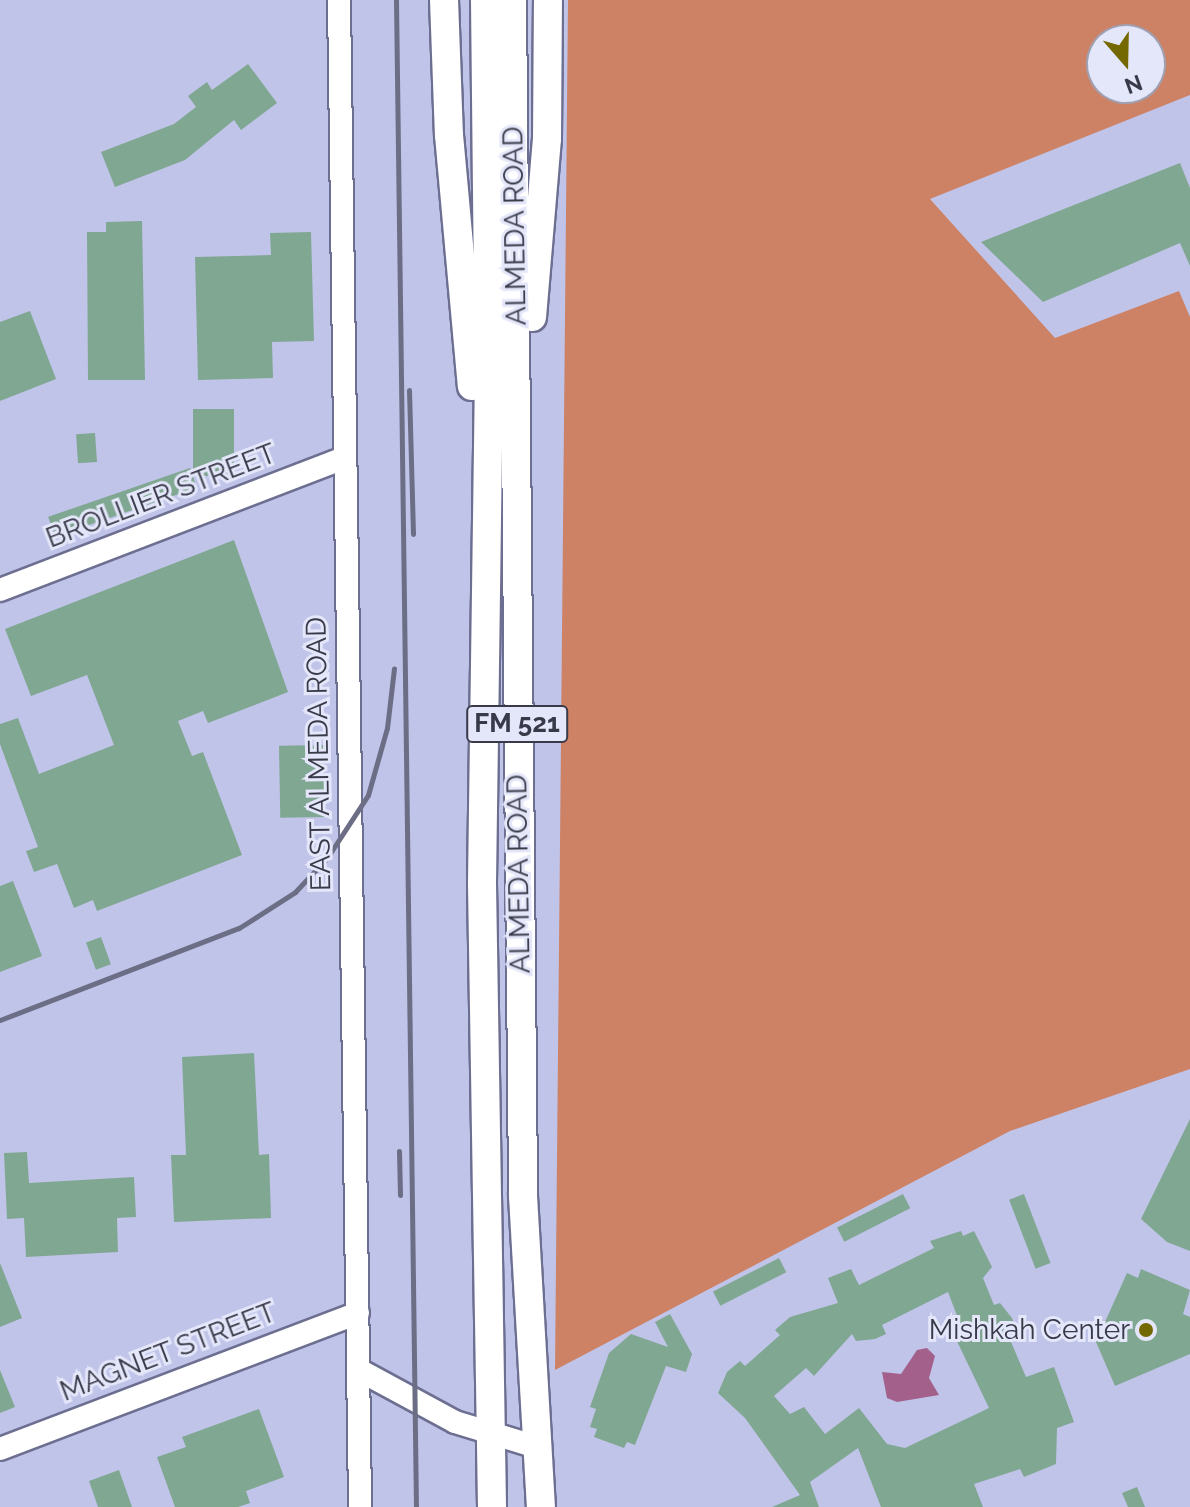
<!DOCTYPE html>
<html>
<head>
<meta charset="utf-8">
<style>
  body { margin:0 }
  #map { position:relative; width:1190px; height:1507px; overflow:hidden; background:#c0c4e9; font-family:Raleway,sans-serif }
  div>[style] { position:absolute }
  .forest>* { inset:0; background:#cd8265 }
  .water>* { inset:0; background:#a2608b }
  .building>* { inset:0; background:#80a792; transform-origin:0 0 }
  .roads { filter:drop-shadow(2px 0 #6d6f91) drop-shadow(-2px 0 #6d6f91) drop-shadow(0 2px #6d6f91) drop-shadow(0 -2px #6d6f91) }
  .minor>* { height:22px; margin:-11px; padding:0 11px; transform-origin:11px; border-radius:11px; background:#fff }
  .major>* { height:28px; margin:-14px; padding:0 14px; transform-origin:14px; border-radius:14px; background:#fff }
  .rail>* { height:5px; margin:-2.5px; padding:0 2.5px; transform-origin:2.5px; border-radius:2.5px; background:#6b6e85 }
  .dots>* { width:22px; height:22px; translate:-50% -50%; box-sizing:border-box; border:4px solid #e4e6f9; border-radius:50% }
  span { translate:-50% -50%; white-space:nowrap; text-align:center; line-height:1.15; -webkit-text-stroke:6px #e4e6f9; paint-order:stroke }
  .shield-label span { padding:2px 6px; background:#e4e6f9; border:2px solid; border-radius:6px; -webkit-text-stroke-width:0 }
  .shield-label { font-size:26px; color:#383a49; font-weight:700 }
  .street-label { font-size:28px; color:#383a49 }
  .poi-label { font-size:28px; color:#383a49 }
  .right { translate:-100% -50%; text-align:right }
  .north { position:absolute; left:1086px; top:24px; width:80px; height:80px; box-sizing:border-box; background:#e4e6f9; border:2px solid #9fa1b3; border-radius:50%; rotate:160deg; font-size:22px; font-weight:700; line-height:32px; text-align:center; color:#383a49 }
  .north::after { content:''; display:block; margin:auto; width:28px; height:36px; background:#746800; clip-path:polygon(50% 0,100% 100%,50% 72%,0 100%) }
</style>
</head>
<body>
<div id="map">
  <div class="forest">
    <i style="clip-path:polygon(evenodd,568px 0,1190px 0,1190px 95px,930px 199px,1055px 338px,1179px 291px,1190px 317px,1190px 1069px,1010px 1131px,555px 1370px,568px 0,1102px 40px,1150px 40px,1150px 88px,1102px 88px,1102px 40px)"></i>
  </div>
  <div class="water">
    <i style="clip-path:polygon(927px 1348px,935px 1356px,929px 1378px,939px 1395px,897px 1402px,887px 1398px,882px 1372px,901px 1374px,917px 1350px)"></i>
  </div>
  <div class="building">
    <i style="clip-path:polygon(248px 64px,277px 103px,241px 130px,234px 120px,185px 160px,115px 187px,101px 152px,174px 124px,196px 107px,188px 96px,207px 82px,212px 90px)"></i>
    <i style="clip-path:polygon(1180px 163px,1190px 188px,1190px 266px,1180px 243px,1043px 302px,981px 242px)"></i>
    <i style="clip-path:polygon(142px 221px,145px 380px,88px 380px,87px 232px,106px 232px,106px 222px)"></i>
    <i style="clip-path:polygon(311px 232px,314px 341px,272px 342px,273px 378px,198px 380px,195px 257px,271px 255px,270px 233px)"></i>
    <i style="clip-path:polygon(30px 311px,56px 379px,0 401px,0 322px)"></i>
    <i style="left:193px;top:409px;width:41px;height:67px"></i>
    <i style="left:95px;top:433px;width:29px;height:19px;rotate:86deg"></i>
    <i style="left:190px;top:468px;width:21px;height:150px;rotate:71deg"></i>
    <i style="clip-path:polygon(234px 540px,288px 692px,208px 723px,203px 711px,178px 721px,192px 756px,203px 752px,242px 855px,97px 911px,93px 900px,74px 908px,57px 864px,34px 872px,26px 851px,38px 847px,0 744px,0 724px,18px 718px,39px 774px,114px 745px,87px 675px,31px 696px,5px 629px)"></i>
    <i style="left:324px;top:745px;width:72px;height:45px;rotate:89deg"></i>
    <i style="clip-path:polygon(13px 881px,42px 956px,0 972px,0 886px)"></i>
    <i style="left:101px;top:937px;width:29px;height:16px;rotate:70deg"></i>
    <i style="clip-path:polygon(254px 1053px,259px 1155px,269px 1154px,271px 1218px,174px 1222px,171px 1155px,186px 1155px,182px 1057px)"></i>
    <i style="clip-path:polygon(1190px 1119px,1190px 1251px,1167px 1242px,1141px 1219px)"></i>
    <i style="clip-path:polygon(27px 1152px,29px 1183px,134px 1177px,136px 1217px,117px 1218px,118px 1252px,26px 1257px,24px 1218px,7px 1219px,4px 1153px)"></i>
    <i style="left:903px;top:1194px;width:16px;height:74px;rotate:63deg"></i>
    <i style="left:1024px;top:1194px;width:74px;height:16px;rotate:69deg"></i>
    <i style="clip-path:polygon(evenodd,961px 1231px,963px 1236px,974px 1231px,992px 1267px,983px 1278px,994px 1305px,1000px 1303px,1012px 1318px,1017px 1331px,1008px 1335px,1026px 1377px,1054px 1367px,1074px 1422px,1057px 1428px,1056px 1464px,1024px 1477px,1020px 1469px,974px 1484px,983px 1507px,881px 1507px,858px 1448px,810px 1482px,819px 1507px,772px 1507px,800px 1495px,745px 1418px,718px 1393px,727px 1372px,740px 1361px,745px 1366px,780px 1335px,775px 1330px,790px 1317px,838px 1303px,828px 1278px,851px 1269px,859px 1285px,934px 1248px,930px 1241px,961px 1231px,948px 1292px,959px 1321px,952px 1323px,954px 1335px,989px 1408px,905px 1448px,887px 1444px,859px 1408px,825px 1434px,804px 1407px,790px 1414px,774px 1396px,806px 1368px,814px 1376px,852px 1334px,856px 1341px,875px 1339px,886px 1334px,882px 1325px,948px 1292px)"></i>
    <i style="left:779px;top:1258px;width:16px;height:74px;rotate:63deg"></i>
    <i style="clip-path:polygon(0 1263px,22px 1318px,0 1327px)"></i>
    <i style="clip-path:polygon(1141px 1269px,1190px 1290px,1183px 1314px,1190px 1317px,1190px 1354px,1115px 1386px,1096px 1342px,1127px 1273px,1138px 1278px)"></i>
    <i style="clip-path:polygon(670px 1314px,692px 1354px,686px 1372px,666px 1366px,635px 1445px,627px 1442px,624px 1448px,594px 1437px,597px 1429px,590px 1427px,596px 1409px,590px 1407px,609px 1353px,631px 1334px,668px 1347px,655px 1322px)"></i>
    <i style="clip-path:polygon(0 1370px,15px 1407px,0 1413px)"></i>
    <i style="clip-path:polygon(259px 1409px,284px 1477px,246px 1491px,250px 1503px,238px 1507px,175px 1507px,157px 1457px,186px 1447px,182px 1437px)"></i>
    <i style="clip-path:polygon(119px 1470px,132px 1507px,98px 1507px,89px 1481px)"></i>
    <i style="clip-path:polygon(1137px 1487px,1145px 1507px,1128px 1507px,1122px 1493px)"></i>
  </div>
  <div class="roads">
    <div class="minor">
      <i style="left:339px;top:0;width:1507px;rotate:89.2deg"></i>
      <i style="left:0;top:590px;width:368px;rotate:-21deg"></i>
      <i style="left:359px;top:1370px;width:109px;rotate:28.4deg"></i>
      <i style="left:455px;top:1422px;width:86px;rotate:17deg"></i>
      <i style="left:0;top:1449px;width:383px;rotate:-20.8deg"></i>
    </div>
    <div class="major">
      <i style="left:444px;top:0;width:135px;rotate:87.9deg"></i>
      <i style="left:449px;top:135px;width:252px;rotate:84.8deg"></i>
      <i style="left:485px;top:0;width:374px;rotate:89.4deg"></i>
      <i style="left:489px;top:374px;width:510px;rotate:90.79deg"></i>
      <i style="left:482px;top:884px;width:623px;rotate:89.08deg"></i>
      <i style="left:512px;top:0;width:1196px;rotate:89.47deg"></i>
      <i style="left:523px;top:1196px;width:312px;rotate:86.7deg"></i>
      <i style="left:532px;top:317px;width:179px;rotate:-85.2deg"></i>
      <i style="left:547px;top:139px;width:139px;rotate:-89.6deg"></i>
    </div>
  </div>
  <div class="rail">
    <i style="left:396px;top:0;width:1507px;rotate:89.24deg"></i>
    <i style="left:409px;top:390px;width:144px;rotate:88.4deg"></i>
    <i style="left:0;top:1020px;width:256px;rotate:-21.1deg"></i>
    <i style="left:239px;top:928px;width:67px;rotate:-32.7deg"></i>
    <i style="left:295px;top:892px;width:47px;rotate:-46.7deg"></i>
    <i style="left:327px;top:858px;width:75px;rotate:-56.9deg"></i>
    <i style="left:368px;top:795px;width:70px;rotate:-74.2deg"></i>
    <i style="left:387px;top:728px;width:60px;rotate:-83.3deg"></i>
    <i style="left:399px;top:1151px;width:44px;rotate:88.7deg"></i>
  </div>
  <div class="dots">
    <i style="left:1146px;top:1330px;background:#746800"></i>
  </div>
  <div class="shield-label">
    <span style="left:517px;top:724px">FM 521</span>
  </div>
  <div class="street-label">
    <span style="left:515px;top:226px;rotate:-91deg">ALMEDA ROAD</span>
    <span style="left:161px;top:496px;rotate:-21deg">BROLLIER STREET</span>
    <span style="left:319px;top:754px;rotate:-91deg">EAST ALMEDA ROAD</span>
    <span style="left:519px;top:874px;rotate:-91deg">ALMEDA ROAD</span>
    <span style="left:168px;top:1352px;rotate:-21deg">MAGNET STREET</span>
  </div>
  <div class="poi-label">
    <span class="right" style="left:1130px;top:1330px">Mishkah Center</span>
  </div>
  <div class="north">N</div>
</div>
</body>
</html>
